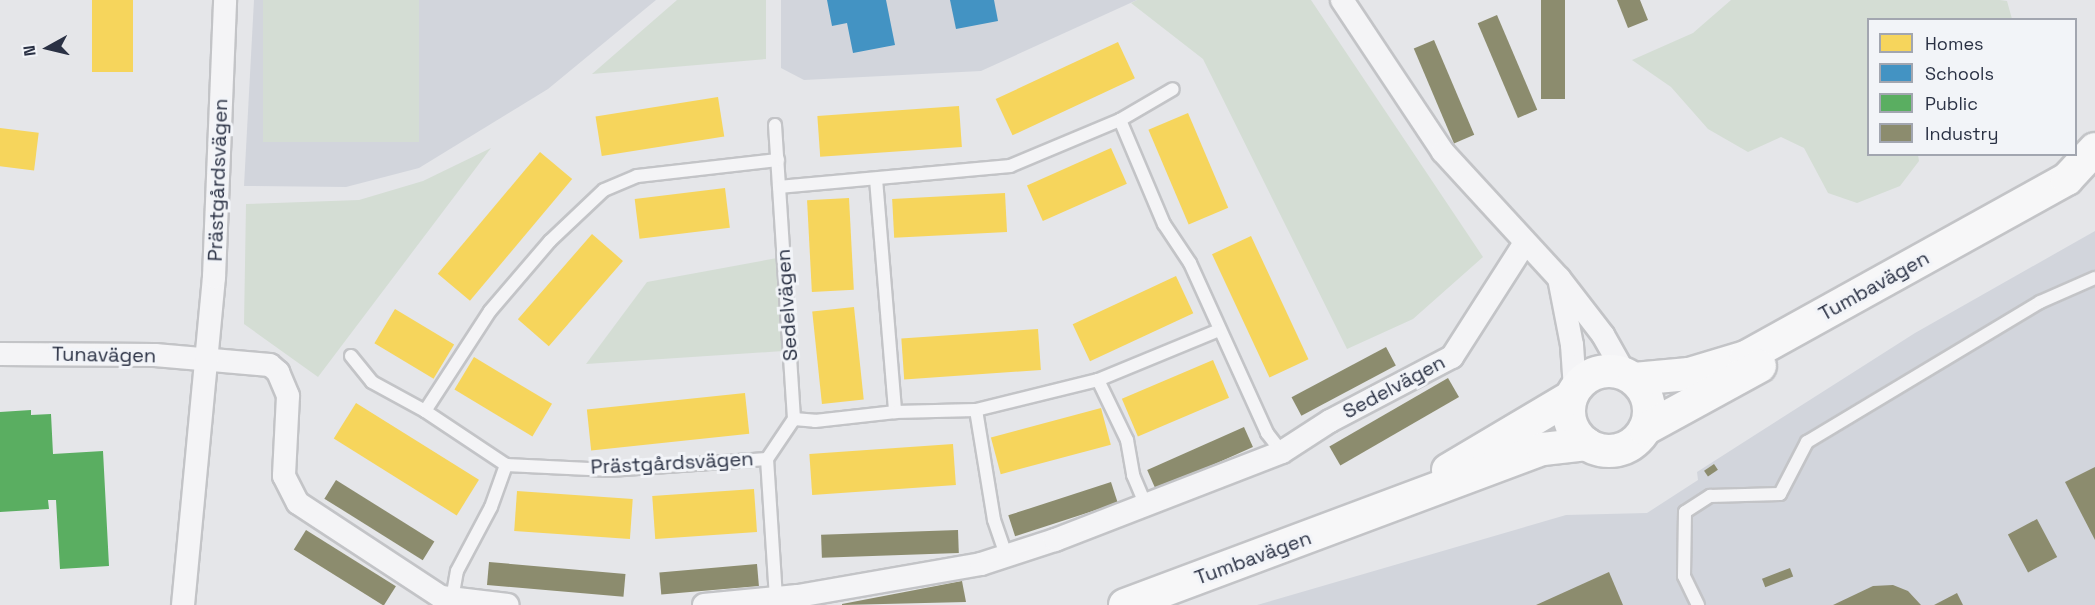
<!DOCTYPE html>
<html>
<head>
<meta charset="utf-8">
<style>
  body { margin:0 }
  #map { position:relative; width:2095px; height:605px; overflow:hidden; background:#e5e6e9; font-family:"Space Grotesk",sans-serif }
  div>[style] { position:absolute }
  .built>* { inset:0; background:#d2d5dc }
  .green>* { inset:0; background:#d4ddd4; transform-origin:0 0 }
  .homes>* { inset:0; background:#f6d55c; transform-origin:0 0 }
  .schools>* { inset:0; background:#4393c3 }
  .public>* { inset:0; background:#5aae61 }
  .industry>* { inset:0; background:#8c8c6e; transform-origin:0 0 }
  .roads { filter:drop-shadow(2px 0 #c3c4c7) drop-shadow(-2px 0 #c3c4c7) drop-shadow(0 2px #c3c4c7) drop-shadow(0 -2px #c3c4c7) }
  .lane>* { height:12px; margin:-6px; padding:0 6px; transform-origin:6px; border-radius:6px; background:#f4f4f6 }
  .street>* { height:22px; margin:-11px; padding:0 11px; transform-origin:11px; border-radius:11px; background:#f4f4f6 }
  .secondary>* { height:32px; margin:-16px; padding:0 16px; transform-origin:16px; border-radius:16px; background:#f7f7f8 }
  .secondary>.ring { margin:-16px; padding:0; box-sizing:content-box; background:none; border:32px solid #f7f7f8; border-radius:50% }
  span { translate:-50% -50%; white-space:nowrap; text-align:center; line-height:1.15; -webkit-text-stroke:6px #f2f4f8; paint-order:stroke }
  .street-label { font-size:20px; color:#2a3144 }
  .legend { position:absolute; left:1867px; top:18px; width:210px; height:138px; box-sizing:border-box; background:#f2f4f8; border:2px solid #a2a6b0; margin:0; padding:8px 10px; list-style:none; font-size:18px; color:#2a3144 }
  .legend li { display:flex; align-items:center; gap:12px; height:30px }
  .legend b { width:30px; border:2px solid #a2a6b0 }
  .north { position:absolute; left:18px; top:18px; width:60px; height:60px; -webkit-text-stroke:4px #f2f4f8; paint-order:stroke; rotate:262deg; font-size:16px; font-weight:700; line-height:24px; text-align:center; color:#2a3144 }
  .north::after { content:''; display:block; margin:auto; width:21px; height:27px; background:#2a3144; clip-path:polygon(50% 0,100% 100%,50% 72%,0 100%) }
</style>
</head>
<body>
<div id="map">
  <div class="built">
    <i style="clip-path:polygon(254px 0,656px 0,548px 89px,419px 168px,346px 187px,244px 186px)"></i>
    <i style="clip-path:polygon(781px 0,1137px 0,981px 71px,804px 80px,781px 68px)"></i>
    <i style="clip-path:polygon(2095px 231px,2095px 605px,1257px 605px,1566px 515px,1647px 513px,1698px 480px,1697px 472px,1915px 333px)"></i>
  </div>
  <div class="green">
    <i style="left:263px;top:0;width:156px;height:142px"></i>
    <i style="clip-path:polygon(677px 0,766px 0,766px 59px,592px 74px)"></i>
    <i style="clip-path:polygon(1137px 0,1311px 0,1483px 257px,1413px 319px,1347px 349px,1203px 59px,1131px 3px)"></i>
    <i style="clip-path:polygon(1731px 0,2000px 0,2007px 1px,2012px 19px,1868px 20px,1868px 154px,1918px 155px,1919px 161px,1900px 186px,1857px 203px,1828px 193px,1804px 148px,1781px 137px,1748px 152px,1708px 129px,1671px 87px,1632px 60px,1693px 33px)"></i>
    <i style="clip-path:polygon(491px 148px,318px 377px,244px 324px,246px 204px,359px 200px,423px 181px)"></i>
    <i style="clip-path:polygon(777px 258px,783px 351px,586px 364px,647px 282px)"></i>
  </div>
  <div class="homes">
    <i style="left:92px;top:0;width:41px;height:72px"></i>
    <i style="left:1118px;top:42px;width:40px;height:135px;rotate:65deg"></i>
    <i style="left:718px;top:97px;width:40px;height:124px;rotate:81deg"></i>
    <i style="left:959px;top:106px;width:41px;height:142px;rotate:86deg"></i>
    <i style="left:1188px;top:113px;width:103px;height:43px;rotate:67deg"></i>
    <i style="left:0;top:128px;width:39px;height:38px;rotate:7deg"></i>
    <i style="left:1111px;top:148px;width:39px;height:92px;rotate:66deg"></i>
    <i style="left:540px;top:152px;width:42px;height:159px;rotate:40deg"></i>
    <i style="left:725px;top:188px;width:40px;height:91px;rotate:83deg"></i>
    <i style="left:1005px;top:193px;width:39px;height:113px;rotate:87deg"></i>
    <i style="left:849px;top:198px;width:92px;height:42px;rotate:87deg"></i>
    <i style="left:592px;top:234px;width:41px;height:113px;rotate:41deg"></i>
    <i style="left:1251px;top:236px;width:136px;height:43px;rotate:65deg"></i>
    <i style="left:1176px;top:276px;width:41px;height:114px;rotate:65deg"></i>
    <i style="left:854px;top:307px;width:93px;height:42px;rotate:84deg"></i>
    <i style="left:395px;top:309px;width:69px;height:40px;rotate:31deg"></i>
    <i style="left:1038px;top:329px;width:41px;height:137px;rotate:86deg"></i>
    <i style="left:474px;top:357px;width:91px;height:38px;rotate:31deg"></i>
    <i style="left:1213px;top:360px;width:41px;height:99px;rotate:67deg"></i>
    <i style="left:745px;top:393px;width:41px;height:159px;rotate:84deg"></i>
    <i style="left:356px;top:403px;width:145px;height:42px;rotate:32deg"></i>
    <i style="left:1101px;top:408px;width:38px;height:114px;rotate:75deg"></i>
    <i style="left:953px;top:444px;width:41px;height:144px;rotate:86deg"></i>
    <i style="left:754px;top:489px;width:43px;height:102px;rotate:86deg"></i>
    <i style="left:517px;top:491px;width:116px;height:40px;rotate:4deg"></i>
  </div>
  <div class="schools">
    <i style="clip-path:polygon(827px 0,886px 0,895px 45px,853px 53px,847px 23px,832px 26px)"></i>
    <i style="clip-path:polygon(950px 0,994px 0,998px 21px,956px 29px)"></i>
  </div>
  <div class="public">
    <i style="clip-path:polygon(31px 410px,31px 415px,51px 414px,53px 454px,103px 451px,109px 566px,60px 569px,56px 500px,48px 500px,49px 509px,0 512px,0 412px)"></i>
  </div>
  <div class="industry">
    <i style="left:1541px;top:0;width:24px;height:99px"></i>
    <i style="clip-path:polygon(1617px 0,1640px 0,1648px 20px,1628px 28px)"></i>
    <i style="left:1497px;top:15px;width:103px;height:21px;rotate:67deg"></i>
    <i style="left:1434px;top:40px;width:103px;height:22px;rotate:67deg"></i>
    <i style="left:1386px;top:347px;width:21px;height:107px;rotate:62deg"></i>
    <i style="left:1448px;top:378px;width:22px;height:137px;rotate:60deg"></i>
    <i style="left:1244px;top:427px;width:22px;height:106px;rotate:66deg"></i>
    <i style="left:1714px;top:464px;width:7px;height:12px;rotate:56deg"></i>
    <i style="clip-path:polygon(2095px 467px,2095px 540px,2065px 482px)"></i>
    <i style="left:336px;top:480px;width:116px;height:22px;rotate:32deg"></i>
    <i style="left:1111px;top:482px;width:22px;height:108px;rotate:72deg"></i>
    <i style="left:2037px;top:519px;width:43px;height:33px;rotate:62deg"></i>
    <i style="left:306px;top:530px;width:106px;height:23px;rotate:32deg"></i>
    <i style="left:958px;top:530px;width:23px;height:137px;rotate:88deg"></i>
    <i style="left:489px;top:562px;width:137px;height:23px;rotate:5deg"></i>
    <i style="left:757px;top:564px;width:22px;height:98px;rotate:85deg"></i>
    <i style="left:1790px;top:568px;width:9px;height:30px;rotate:69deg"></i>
    <i style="clip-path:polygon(1609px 572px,1623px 605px,1536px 605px)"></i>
    <i style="clip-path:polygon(962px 581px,966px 602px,842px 605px,842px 604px)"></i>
    <i style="clip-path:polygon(1893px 585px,1908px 591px,1921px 605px,1833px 605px,1873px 586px)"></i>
    <i style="clip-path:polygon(1957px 593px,1963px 605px,1934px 605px)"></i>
  </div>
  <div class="roads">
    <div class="lane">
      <i style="left:1120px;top:120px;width:113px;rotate:67.1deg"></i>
      <i style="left:1164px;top:224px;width:47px;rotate:56.3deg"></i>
      <i style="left:1190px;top:263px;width:187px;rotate:65.6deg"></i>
      <i style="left:1267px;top:433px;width:24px;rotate:52deg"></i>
      <i style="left:775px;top:125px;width:295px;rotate:86.3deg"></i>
      <i style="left:876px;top:179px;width:234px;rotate:85.3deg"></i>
      <i style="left:779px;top:187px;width:232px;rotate:-5.2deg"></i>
      <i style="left:1010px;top:166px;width:119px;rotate:-22.7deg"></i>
      <i style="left:1120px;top:120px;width:61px;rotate:-30.3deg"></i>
      <i style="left:351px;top:356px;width:33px;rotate:51deg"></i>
      <i style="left:372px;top:382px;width:60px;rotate:28.7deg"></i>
      <i style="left:425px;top:411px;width:97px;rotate:33.7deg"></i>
      <i style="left:506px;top:465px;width:104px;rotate:2.8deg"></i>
      <i style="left:610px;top:470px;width:157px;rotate:-4deg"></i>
      <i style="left:1098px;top:380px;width:67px;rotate:64.2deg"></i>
      <i style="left:1127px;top:440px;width:36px;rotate:80deg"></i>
      <i style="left:1133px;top:475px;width:33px;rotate:67deg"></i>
      <i style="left:976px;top:410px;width:111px;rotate:80.7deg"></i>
      <i style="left:994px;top:520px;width:37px;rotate:71deg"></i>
      <i style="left:425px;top:411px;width:119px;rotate:-57deg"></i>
      <i style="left:490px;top:311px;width:92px;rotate:-49.4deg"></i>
      <i style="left:550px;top:241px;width:74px;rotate:-43.4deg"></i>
      <i style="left:604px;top:190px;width:36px;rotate:-23deg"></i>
      <i style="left:637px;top:176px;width:142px;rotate:-6.5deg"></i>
      <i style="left:794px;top:419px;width:21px;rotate:5deg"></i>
      <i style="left:815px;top:421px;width:81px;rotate:-6.4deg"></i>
      <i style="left:895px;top:412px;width:81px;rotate:-1.4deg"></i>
      <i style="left:976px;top:410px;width:126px;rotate:-13.8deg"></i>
      <i style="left:1098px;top:380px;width:129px;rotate:-22.4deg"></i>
      <i style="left:776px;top:598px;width:139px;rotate:-93.7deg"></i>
      <i style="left:767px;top:459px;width:48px;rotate:-56deg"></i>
      <i style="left:452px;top:599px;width:28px;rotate:-80deg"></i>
      <i style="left:457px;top:571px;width:72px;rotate:-62deg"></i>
      <i style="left:491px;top:507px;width:45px;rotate:-70.3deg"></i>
      <i style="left:1698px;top:605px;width:32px;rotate:-116deg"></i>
      <i style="left:1684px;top:576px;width:64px;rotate:-89.1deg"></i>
      <i style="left:1685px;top:512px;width:30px;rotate:-33deg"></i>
      <i style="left:1710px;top:496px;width:70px;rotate:-1.6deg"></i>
      <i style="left:1780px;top:494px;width:59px;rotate:-62.6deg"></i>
      <i style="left:1807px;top:442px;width:272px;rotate:-31deg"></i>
      <i style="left:2040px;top:302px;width:60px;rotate:-23.6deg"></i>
    </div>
    <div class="street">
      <i style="left:1342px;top:0;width:182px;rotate:56.4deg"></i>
      <i style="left:1443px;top:152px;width:171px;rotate:47.4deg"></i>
      <i style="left:0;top:354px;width:155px;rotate:0.4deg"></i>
      <i style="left:155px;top:355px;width:115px;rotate:5deg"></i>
      <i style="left:270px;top:365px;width:11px;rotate:41deg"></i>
      <i style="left:278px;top:372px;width:26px;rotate:67deg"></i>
      <i style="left:288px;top:396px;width:80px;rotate:92.9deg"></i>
      <i style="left:284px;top:476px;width:30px;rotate:63deg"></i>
      <i style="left:298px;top:503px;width:171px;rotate:33.3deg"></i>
      <i style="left:441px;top:597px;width:67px;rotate:6.8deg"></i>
      <i style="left:1575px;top:389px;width:44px;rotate:-93.9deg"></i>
      <i style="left:1572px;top:345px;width:68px;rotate:-101deg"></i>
      <i style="left:1559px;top:278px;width:72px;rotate:52.3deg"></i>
      <i style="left:1603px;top:335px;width:45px;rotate:60.6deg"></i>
      <i style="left:183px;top:605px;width:329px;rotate:-84.6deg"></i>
      <i style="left:214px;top:277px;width:277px;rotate:-87.7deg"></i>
      <i style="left:704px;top:605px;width:94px;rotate:-5.5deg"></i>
      <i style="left:798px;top:596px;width:186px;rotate:-9.9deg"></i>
      <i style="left:981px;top:564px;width:78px;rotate:-18deg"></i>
      <i style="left:1055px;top:540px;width:243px;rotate:-21.2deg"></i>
      <i style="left:1282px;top:452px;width:57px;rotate:-32.9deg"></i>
      <i style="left:1330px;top:421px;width:138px;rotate:-27.7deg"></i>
      <i style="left:1452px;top:357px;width:135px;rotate:-57.4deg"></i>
    </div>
    <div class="secondary">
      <i class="ring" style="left:1569px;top:371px;width:48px;height:48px"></i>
      <i style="left:1634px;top:379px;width:55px;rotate:-5.2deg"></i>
      <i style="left:1689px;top:374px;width:59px;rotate:-16.6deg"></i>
      <i style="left:1746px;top:357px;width:367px;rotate:-29deg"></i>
      <i style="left:2067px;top:179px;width:41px;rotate:-47deg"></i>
      <i style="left:1645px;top:429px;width:131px;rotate:-28.7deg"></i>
      <i style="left:1448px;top:470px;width:143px;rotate:-30.7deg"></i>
      <i style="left:1125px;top:605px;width:446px;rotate:-20.5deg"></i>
      <i style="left:1543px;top:449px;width:44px;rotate:-6.5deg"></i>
    </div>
  </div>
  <div class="street-label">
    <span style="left:218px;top:180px;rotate:-88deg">Prästgårdsvägen</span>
    <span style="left:1874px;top:286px;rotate:-29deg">Tumbavägen</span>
    <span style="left:787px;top:305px;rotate:-94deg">Sedelvägen</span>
    <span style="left:104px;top:355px;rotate:1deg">Tunavägen</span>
    <span style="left:1394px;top:387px;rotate:-28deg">Sedelvägen</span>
    <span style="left:672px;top:463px;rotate:-3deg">Prästgårdsvägen</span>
    <span style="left:1253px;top:558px;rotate:-20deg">Tumbavägen</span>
  </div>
  <ul class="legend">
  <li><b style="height:16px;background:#f6d55c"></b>Homes</li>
  <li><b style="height:16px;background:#4393c3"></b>Schools</li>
  <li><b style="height:16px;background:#5aae61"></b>Public</li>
  <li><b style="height:16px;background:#8c8c6e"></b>Industry</li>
  </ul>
  <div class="north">N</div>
</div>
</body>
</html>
